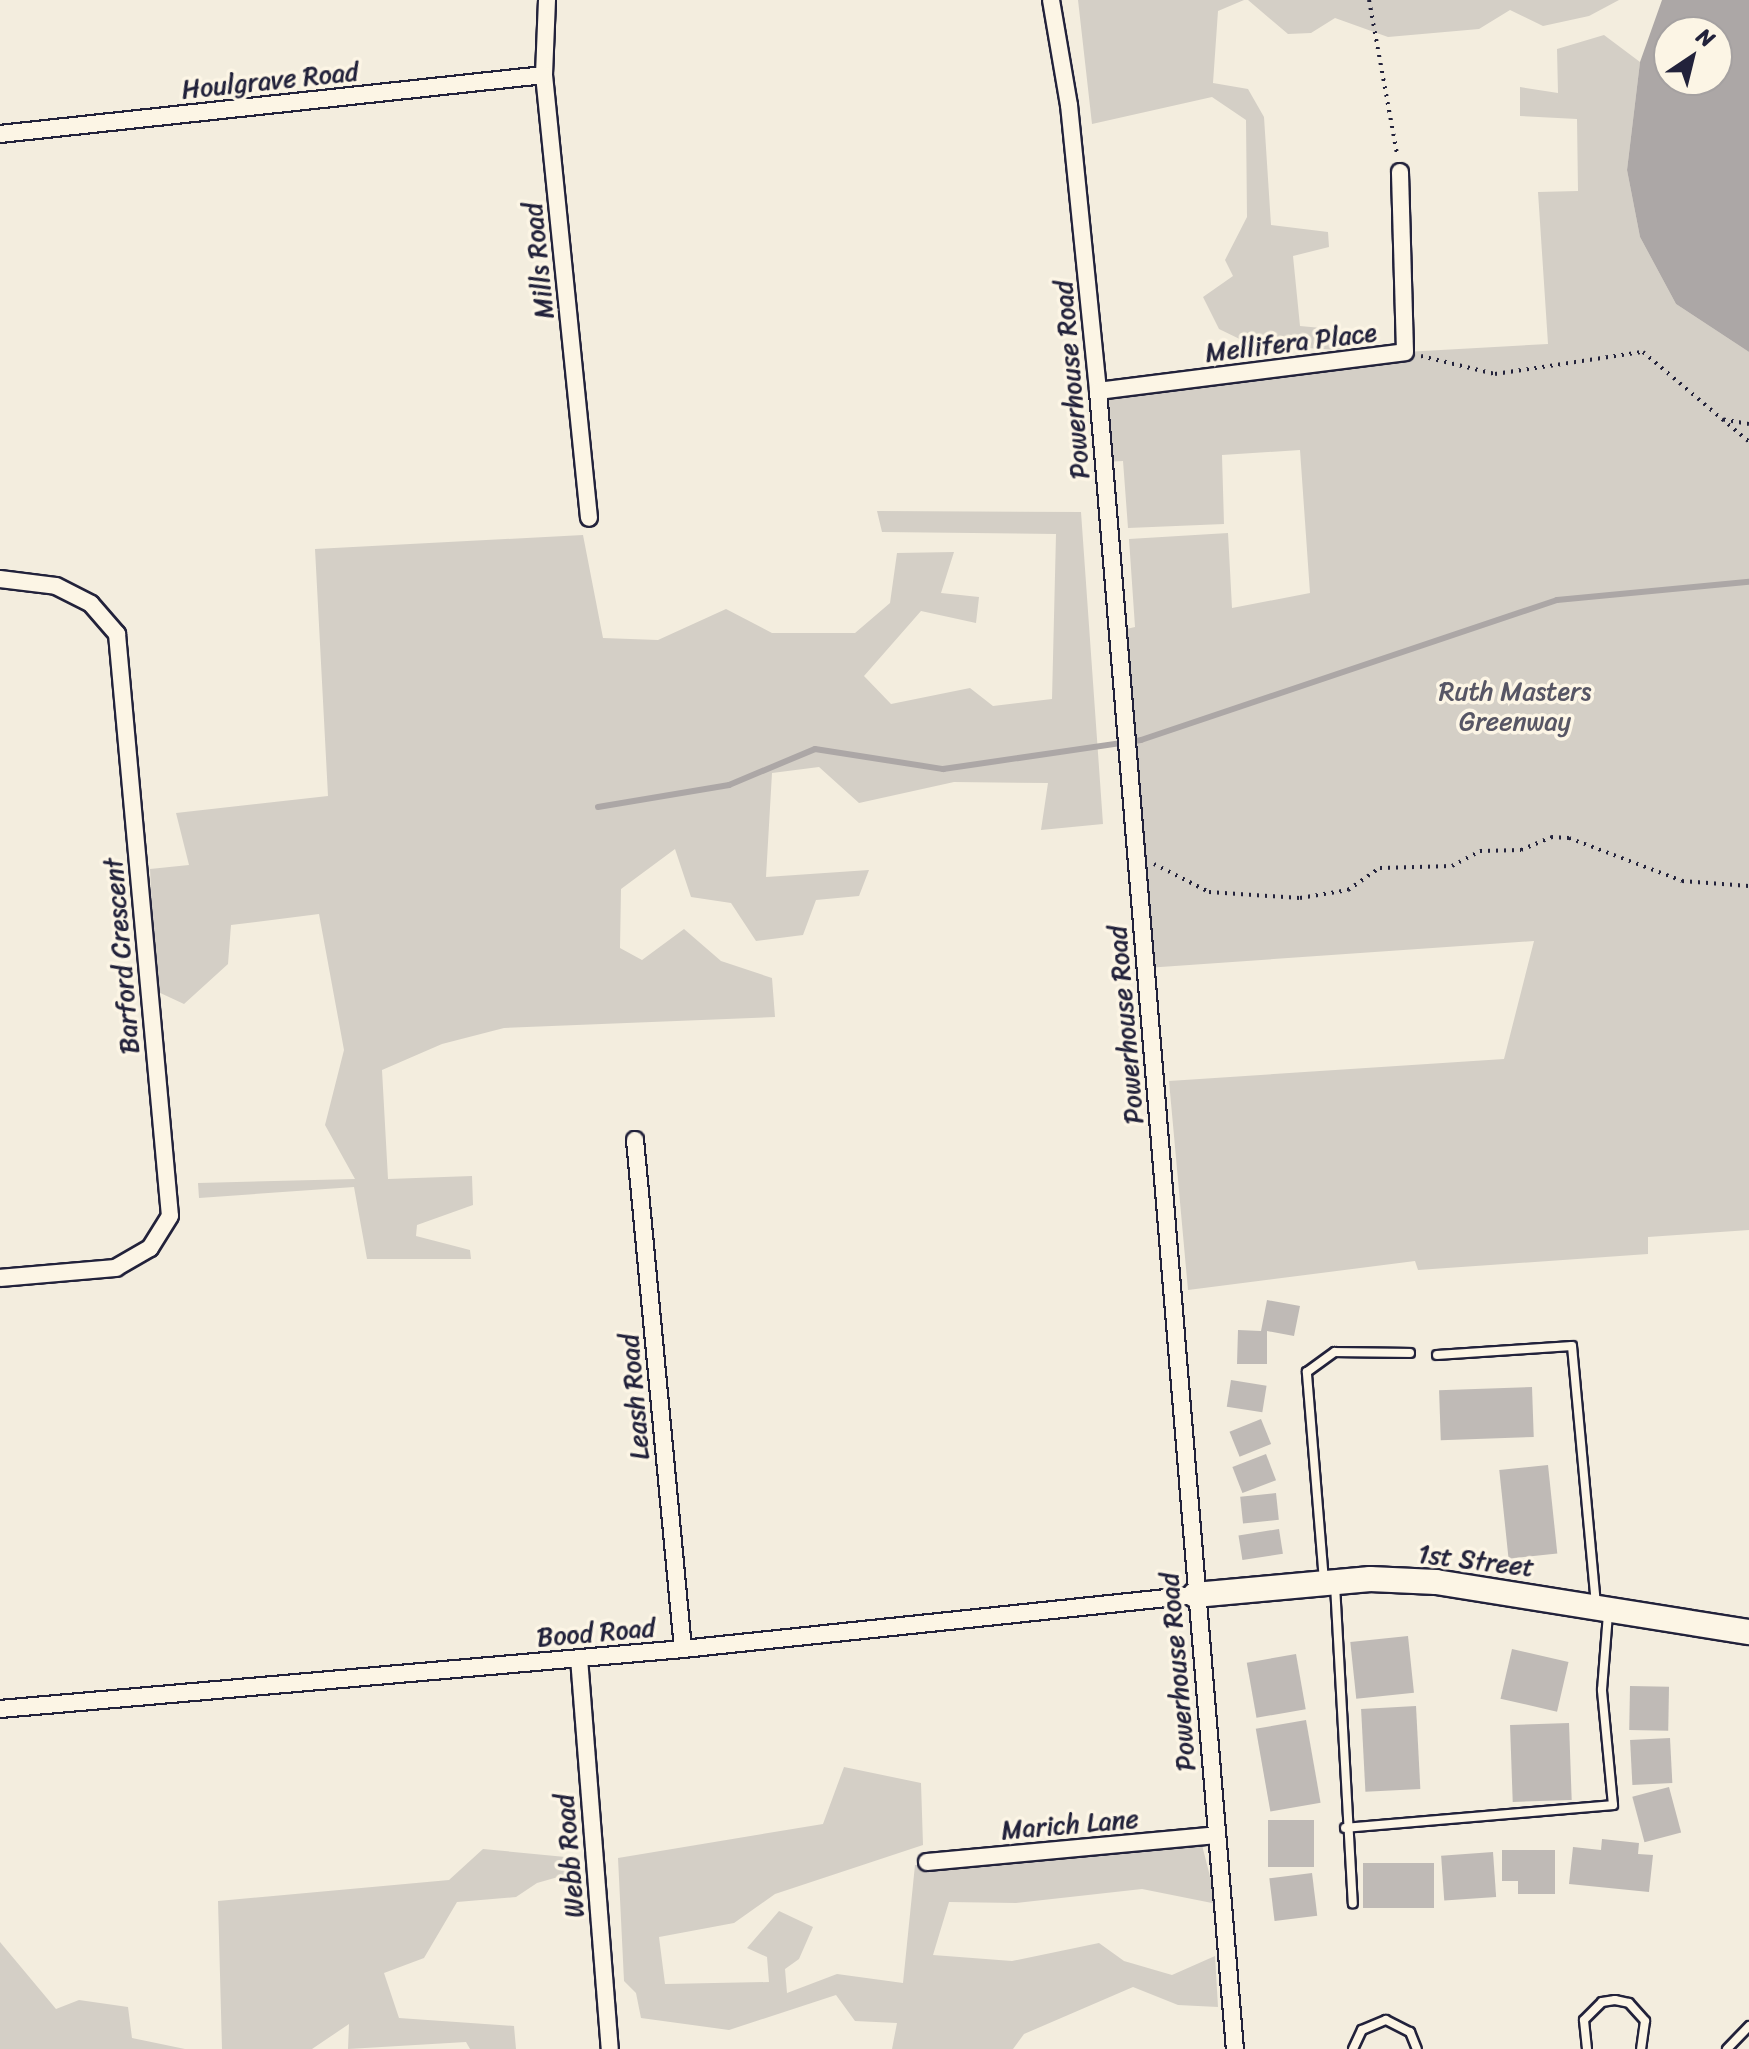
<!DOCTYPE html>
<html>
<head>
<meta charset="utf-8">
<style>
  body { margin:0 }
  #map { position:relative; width:1749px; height:2049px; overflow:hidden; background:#f3edde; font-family:Sriracha,sans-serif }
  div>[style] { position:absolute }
  .green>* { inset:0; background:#d4cfc6 }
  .water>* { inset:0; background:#aca7a6 }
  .stream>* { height:6px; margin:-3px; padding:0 3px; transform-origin:3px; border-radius:3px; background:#aca7a6 }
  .building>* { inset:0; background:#bfbab6; transform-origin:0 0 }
  .path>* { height:4px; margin-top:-2px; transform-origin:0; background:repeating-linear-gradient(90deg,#22223b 0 2px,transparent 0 8px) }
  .roads { filter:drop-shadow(2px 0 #22223b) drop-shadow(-2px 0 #22223b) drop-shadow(0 2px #22223b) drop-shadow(0 -2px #22223b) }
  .lane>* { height:8px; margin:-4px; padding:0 4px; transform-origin:4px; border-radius:4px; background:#fcf5e5 }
  .street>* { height:16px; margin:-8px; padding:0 8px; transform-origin:8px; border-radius:8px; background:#fcf5e5 }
  .secondary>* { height:24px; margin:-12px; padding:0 12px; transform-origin:12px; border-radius:12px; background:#fcf5e5 }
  span { translate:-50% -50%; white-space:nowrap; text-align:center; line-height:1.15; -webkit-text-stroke:7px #fcf5e5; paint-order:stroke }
  .street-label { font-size:26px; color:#22223b }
  .park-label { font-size:26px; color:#575665 }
  .north { position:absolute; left:1653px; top:16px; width:80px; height:80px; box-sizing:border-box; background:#fcf5e5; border:2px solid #a5a1a1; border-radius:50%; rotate:35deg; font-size:22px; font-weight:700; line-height:32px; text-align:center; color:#22223b }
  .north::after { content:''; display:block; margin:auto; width:28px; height:36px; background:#22223b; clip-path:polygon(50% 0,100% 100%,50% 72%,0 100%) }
</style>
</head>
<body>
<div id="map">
  <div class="green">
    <i style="clip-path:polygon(1078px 0,1244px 0,1218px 11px,1213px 83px,1248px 89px,1264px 117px,1271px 225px,1328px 232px,1329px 247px,1293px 256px,1300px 326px,1353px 331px,1341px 350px,1252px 345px,1219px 329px,1203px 297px,1233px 276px,1225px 260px,1247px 217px,1246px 120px,1212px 97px,1092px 124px)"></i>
    <i style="clip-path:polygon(1248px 0,1619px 0,1589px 16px,1543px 26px,1510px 10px,1479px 29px,1388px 37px,1335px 18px,1311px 33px,1288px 34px)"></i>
    <i style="clip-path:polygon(1604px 35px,1640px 62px,1627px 170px,1640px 237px,1676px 304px,1749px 352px,1749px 1230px,1648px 1237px,1648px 1254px,1418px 1270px,1415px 1261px,1188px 1290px,1169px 1081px,1504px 1059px,1534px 941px,1146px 968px,1118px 631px,1135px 627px,1129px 539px,1228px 533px,1232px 608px,1310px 593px,1300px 450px,1222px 455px,1224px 524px,1128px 528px,1123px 461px,1104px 462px,1098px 391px,1405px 352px,1548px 344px,1538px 192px,1578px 191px,1577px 119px,1520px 116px,1520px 87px,1558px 93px,1557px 49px)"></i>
    <i style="clip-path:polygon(877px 511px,1081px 512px,1103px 824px,1041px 830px,1048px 783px,954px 782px,859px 803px,819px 767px,772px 773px,766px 877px,869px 870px,859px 896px,816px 900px,803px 935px,756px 941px,731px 903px,691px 897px,675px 849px,621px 889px,620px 948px,642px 960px,684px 929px,721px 961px,772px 978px,775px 1017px,504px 1028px,442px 1044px,382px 1070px,388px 1179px,472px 1176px,473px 1205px,417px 1225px,416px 1236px,470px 1250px,471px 1259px,367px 1259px,354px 1187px,199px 1198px,198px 1183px,355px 1179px,325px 1125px,344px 1050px,319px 914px,231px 925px,228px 964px,184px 1004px,156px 991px,150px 869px,189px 865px,176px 813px,328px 796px,315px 549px,583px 535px,603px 638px,658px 640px,726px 609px,772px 633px,855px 633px,890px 603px,897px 553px,954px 552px,941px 593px,979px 597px,976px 623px,921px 611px,864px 676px,891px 704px,970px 688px,993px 706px,1052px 699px,1056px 534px,882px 532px)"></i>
    <i style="clip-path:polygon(844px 1767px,921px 1783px,923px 1845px,775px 1894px,734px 1923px,659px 1937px,665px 1984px,769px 1982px,767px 1957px,747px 1948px,779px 1911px,813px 1927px,799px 1959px,785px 1969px,787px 1993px,837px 1974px,903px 1983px,915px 1865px,1202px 1845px,1217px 1904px,1142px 1889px,1016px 1903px,949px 1902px,933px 1955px,1012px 1961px,1099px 1943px,1124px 1961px,1172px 1975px,1215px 1956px,1218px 2007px,1178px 2005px,1133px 1987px,1024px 2034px,1013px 2049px,892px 2049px,897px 2023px,855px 2021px,836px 1995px,729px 2030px,641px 2018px,636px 1993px,624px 1981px,618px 1858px,823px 1824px)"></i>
    <i style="clip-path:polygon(483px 1849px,576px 1858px,579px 1871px,537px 1883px,516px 1897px,457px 1902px,424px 1958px,384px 1973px,399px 2018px,514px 2026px,516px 2049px,470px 2049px,466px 2042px,348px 2049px,349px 2024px,312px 2049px,222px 2049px,218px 1901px,449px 1880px)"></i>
    <i style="clip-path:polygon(0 1942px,56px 2009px,79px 2000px,128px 2007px,132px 2038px,185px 2049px,0 2049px)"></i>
  </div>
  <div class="water">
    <i style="clip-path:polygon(evenodd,1662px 0,1749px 0,1749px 352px,1676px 304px,1640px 237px,1627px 170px,1640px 62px,1662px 0,1669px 32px,1717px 32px,1717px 80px,1669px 80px,1669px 32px)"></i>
  </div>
  <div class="stream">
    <i style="left:598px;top:807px;width:133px;rotate:-9.5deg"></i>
    <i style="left:729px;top:785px;width:93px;rotate:-22.7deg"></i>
    <i style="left:815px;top:749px;width:130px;rotate:8.9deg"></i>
    <i style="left:943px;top:769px;width:200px;rotate:-8.3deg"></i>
    <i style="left:1141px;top:740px;width:439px;rotate:-18.6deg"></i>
    <i style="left:1557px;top:600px;width:193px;rotate:-5.4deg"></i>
  </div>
  <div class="building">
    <i style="clip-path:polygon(1267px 1300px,1300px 1306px,1294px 1336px,1267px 1331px,1267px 1364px,1237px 1364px,1238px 1330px,1261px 1331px)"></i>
    <i style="left:1231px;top:1380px;width:36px;height:27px;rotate:9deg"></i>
    <i style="left:1532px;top:1387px;width:50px;height:93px;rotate:88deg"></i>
    <i style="left:1261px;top:1419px;width:27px;height:34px;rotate:68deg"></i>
    <i style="left:1266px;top:1454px;width:28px;height:36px;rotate:69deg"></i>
    <i style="left:1548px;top:1465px;width:89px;height:49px;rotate:84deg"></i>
    <i style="left:1276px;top:1493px;width:27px;height:36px;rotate:84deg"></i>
    <i style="left:1279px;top:1529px;width:25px;height:41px;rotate:81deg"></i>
    <i style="left:1408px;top:1636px;width:57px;height:58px;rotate:84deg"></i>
    <i style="left:1512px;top:1649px;width:58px;height:51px;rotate:13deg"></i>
    <i style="left:1296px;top:1654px;width:56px;height:50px;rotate:80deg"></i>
    <i style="left:1630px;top:1686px;width:39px;height:44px;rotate:1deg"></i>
    <i style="left:1416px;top:1706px;width:83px;height:55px;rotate:87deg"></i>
    <i style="left:1306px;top:1720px;width:84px;height:51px;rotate:80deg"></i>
    <i style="left:1569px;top:1723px;width:77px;height:59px;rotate:88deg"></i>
    <i style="left:1670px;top:1738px;width:45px;height:40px;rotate:87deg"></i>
    <i style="left:1669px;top:1787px;width:47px;height:38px;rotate:75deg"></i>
    <i style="left:1314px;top:1820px;width:47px;height:46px;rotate:90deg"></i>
    <i style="clip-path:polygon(1602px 1839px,1639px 1843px,1638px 1854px,1653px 1855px,1649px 1892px,1569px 1884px,1573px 1847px,1601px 1850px)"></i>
    <i style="clip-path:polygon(1502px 1850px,1555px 1850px,1555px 1894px,1518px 1894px,1518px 1881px,1502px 1881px)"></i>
    <i style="left:1493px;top:1852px;width:45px;height:52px;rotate:86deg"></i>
    <i style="left:1434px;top:1863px;width:45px;height:71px;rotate:90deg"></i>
    <i style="left:1312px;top:1873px;width:43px;height:43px;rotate:83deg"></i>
  </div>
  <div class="path">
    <i style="left:1369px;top:0;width:157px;rotate:79.7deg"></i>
    <i style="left:1421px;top:356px;width:76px;rotate:13.7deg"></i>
    <i style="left:1495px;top:374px;width:150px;rotate:-8.5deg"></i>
    <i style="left:1643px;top:352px;width:104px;rotate:40.3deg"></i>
    <i style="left:1749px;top:424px;width:27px;rotate:-170deg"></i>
    <i style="left:1722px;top:419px;width:35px;rotate:40deg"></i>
    <i style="left:1154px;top:864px;width:62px;rotate:27deg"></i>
    <i style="left:1209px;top:892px;width:91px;rotate:3.8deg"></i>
    <i style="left:1300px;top:898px;width:49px;rotate:-9.5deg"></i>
    <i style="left:1348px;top:890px;width:39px;rotate:-35deg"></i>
    <i style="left:1380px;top:868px;width:72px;rotate:-1.6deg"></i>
    <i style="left:1452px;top:866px;width:32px;rotate:-28deg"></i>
    <i style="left:1480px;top:851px;width:41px;rotate:-1.4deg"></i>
    <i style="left:1521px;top:850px;width:33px;rotate:-23deg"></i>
    <i style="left:1551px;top:837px;width:18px;rotate:3deg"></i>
    <i style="left:1569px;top:838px;width:121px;rotate:20.8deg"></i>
    <i style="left:1682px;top:881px;width:67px;rotate:4.3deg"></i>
  </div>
  <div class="roads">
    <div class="lane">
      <i style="left:1437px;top:1355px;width:135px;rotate:-3.8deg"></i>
      <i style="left:1572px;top:1346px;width:260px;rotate:84.7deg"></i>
      <i style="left:1324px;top:1581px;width:210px;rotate:-94.7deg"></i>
      <i style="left:1307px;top:1372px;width:34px;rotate:-36deg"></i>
      <i style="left:1335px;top:1352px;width:75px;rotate:0.8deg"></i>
      <i style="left:1335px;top:1585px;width:319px;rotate:86.8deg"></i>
      <i style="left:1345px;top:1828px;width:269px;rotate:-4.9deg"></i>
      <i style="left:1613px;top:1805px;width:116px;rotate:-95.5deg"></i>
      <i style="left:1602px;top:1690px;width:77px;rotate:-85.5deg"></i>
      <i style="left:1353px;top:2049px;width:21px;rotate:-65deg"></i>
      <i style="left:1362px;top:2030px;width:26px;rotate:-23deg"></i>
      <i style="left:1386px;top:2020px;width:27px;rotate:27deg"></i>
      <i style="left:1410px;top:2032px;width:18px;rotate:68deg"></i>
      <i style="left:1587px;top:2049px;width:29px;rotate:-96deg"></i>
      <i style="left:1584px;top:2020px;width:25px;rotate:-45deg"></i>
      <i style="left:1602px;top:2002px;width:13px;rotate:-9deg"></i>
      <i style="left:1615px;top:2000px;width:14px;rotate:12deg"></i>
      <i style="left:1629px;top:2003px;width:24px;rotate:48deg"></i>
      <i style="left:1645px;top:2021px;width:28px;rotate:98deg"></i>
      <i style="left:1727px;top:2049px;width:32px;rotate:-46deg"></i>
    </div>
    <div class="street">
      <i style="left:547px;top:0;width:75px;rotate:92.3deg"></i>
      <i style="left:544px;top:75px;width:445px;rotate:84.2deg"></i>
      <i style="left:1051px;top:0;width:107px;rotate:80.3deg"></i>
      <i style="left:1069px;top:105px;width:287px;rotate:84.2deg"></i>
      <i style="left:1098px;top:391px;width:1664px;rotate:85.28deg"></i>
      <i style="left:0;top:134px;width:547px;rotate:-6.19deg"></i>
      <i style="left:1098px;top:391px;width:309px;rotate:-7.2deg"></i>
      <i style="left:1405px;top:352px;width:180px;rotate:-91.6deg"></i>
      <i style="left:0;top:579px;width:56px;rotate:7.1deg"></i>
      <i style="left:56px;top:586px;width:39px;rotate:27deg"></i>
      <i style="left:91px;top:604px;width:40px;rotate:49deg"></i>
      <i style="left:117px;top:634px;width:584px;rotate:84.8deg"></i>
      <i style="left:170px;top:1216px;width:38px;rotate:122deg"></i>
      <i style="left:150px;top:1248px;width:39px;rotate:150deg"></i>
      <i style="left:116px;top:1268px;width:116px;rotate:175.1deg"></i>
      <i style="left:635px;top:1140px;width:511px;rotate:84.61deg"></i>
      <i style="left:579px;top:1658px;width:392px;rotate:85.5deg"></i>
      <i style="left:0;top:1709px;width:686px;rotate:-5.02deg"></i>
      <i style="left:683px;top:1649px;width:515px;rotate:-6.02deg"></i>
      <i style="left:927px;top:1862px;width:291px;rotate:-5.3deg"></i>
    </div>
    <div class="secondary">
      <i style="left:1195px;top:1595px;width:176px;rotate:-5.2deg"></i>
      <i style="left:1370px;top:1579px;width:66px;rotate:2.6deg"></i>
      <i style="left:1436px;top:1582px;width:317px;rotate:9.1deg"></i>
    </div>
  </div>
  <div class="street-label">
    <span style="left:270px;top:81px;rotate:-6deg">Houlgrave Road</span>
    <span style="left:539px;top:261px;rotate:-96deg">Mills Road</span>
    <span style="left:1291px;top:343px;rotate:-7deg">Mellifera Place</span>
    <span style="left:1072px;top:380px;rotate:-95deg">Powerhouse Road</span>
    <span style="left:122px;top:956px;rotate:-95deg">Barford Crescent</span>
    <span style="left:1126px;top:1025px;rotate:-95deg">Powerhouse Road</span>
    <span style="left:635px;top:1397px;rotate:-95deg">Leash Road</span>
    <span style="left:1476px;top:1561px;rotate:7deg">1st Street</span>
    <span style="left:596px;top:1633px;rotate:-5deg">Bood Road</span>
    <span style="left:1178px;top:1672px;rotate:-95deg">Powerhouse Road</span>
    <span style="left:1070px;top:1825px;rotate:-5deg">Marich Lane</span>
    <span style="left:570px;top:1856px;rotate:-95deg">Webb Road</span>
  </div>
  <div class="park-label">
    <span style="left:1515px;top:707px">Ruth Masters<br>Greenway</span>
  </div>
  <div class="north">N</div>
</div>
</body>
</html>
